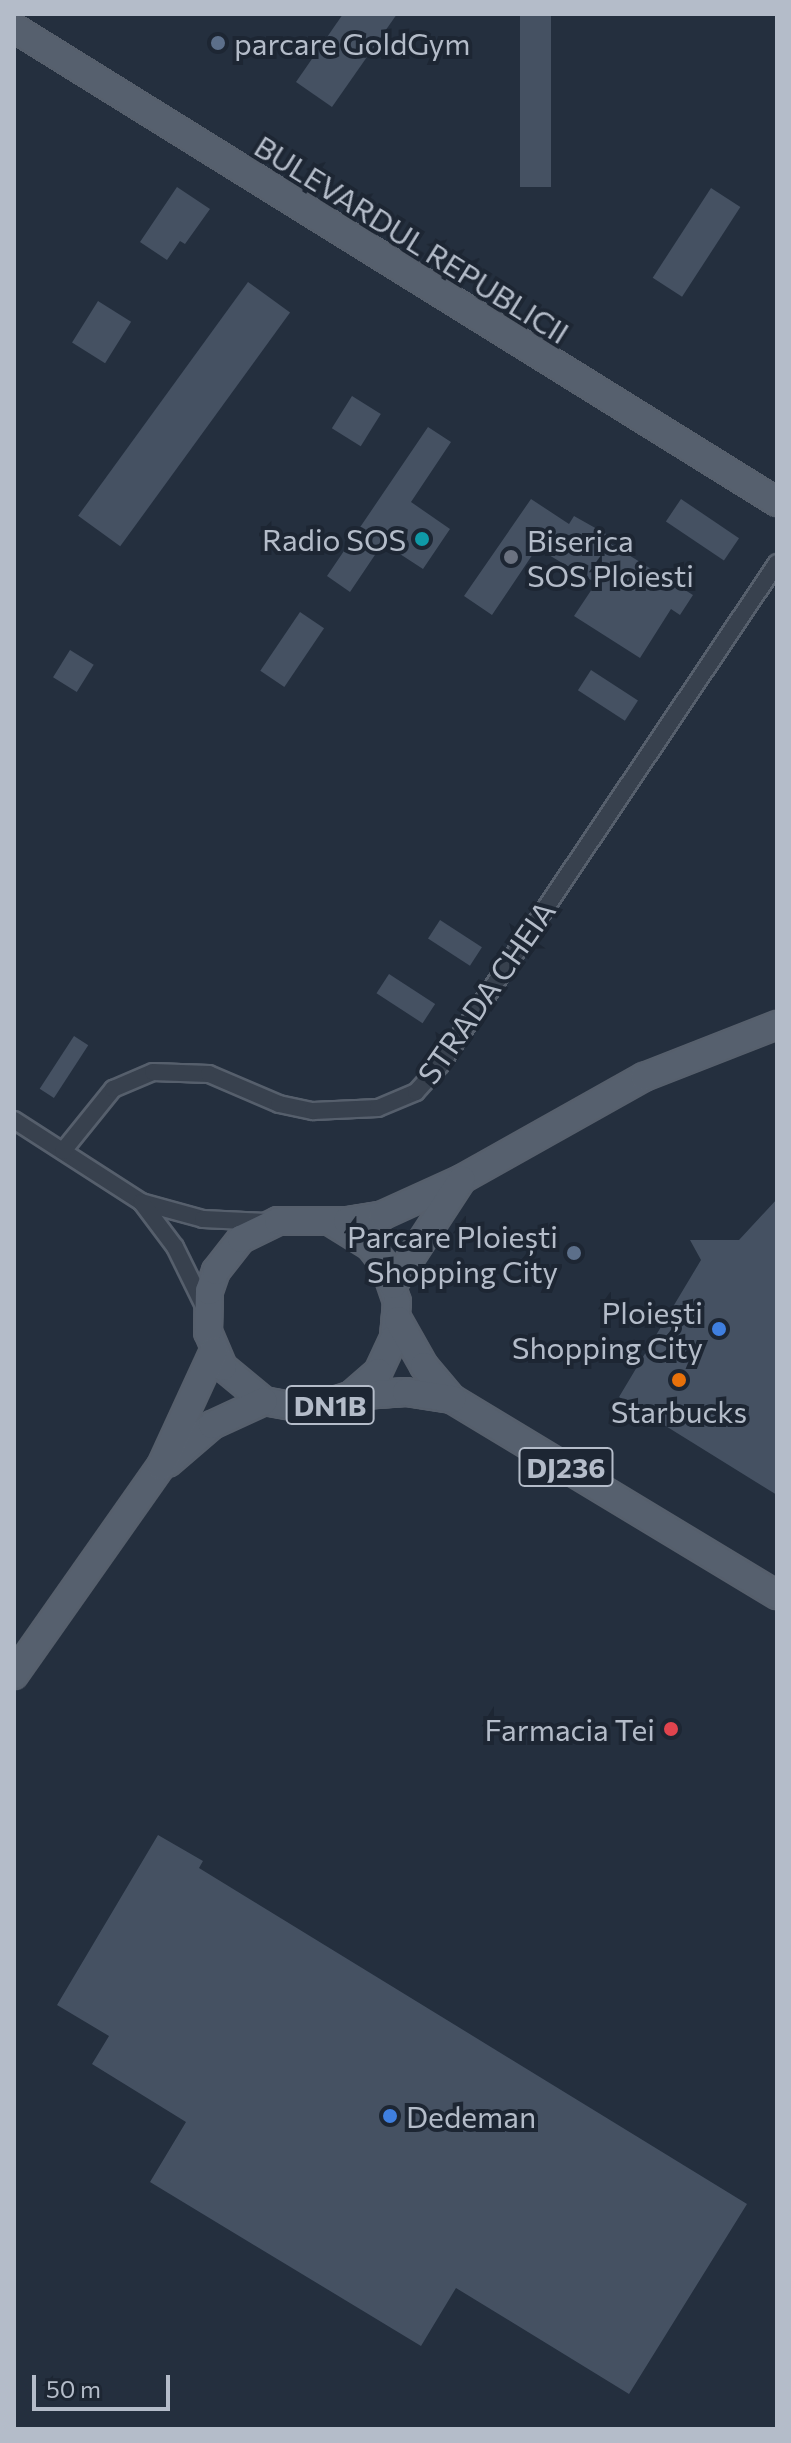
<!DOCTYPE html>
<html>
<head>
<meta charset="utf-8">
<style>
  body { margin:0 }
  #map { position:relative; width:791px; height:2443px; overflow:hidden; background:#242f3e; font-family:Commissioner,sans-serif }
  div>[style] { position:absolute }
  .building>* { inset:0; background:#455162; transform-origin:0 0 }
  .roads { filter:drop-shadow(2px 0 #565f6c) drop-shadow(-2px 0 #565f6c) drop-shadow(0 2px #565f6c) drop-shadow(0 -2px #565f6c) }
  .street>* { height:16px; margin:-8px; padding:0 8px; transform-origin:8px; border-radius:8px; background:#38414e }
  .primary>* { height:26px; margin:-13px; padding:0 13px; transform-origin:13px; border-radius:13px; background:#56606e }
  .dots>* { width:22px; height:22px; translate:-50% -50%; box-sizing:border-box; border:4px solid #1d2633; border-radius:50% }
  span { translate:-50% -50%; white-space:nowrap; text-align:center; line-height:1.15; -webkit-text-stroke:8px #1d2633; paint-order:stroke }
  .shield-label span { padding:2px 6px; background:#1d2633; border:2px solid; border-radius:6px; -webkit-text-stroke-width:0 }
  .shield-label { font-size:28px; color:#b4bcc9; font-weight:700 }
  .poi-label { font-size:30px; color:#b4bcc9 }
  .left { translate:0 -50%; text-align:left }
  .right { translate:-100% -50%; text-align:right }
  .street-label { font-size:30px; color:#b4bcc9 }
  .frame { position:absolute; inset:0; border:16px solid #b4bcc9; pointer-events:none }
  .scale { position:absolute; left:32px; top:2375px; width:138px; height:36px; box-sizing:border-box; border:4px solid #b4bcc9; border-top:0; padding-left:10px; font-size:24px; line-height:28px; white-space:nowrap; color:#b4bcc9; -webkit-text-stroke:6px #1d2633; paint-order:stroke }
</style>
</head>
<body>
<div id="map">
  <div class="building">
    <i style="clip-path:polygon(343px 14px,397px 14px,332px 107px,296px 82px)"></i>
    <i style="left:520px;top:14px;width:31px;height:173px"></i>
    <i style="clip-path:polygon(177px 187px,210px 209px,185px 244px,180px 241px,167px 260px,140px 242px)"></i>
    <i style="left:711px;top:188px;width:35px;height:107px;rotate:33deg"></i>
    <i style="left:248px;top:282px;width:52px;height:289px;rotate:36deg"></i>
    <i style="left:98px;top:301px;width:39px;height:49px;rotate:32deg"></i>
    <i style="left:352px;top:396px;width:34px;height:38px;rotate:32deg"></i>
    <i style="clip-path:polygon(428px 427px,451px 442px,411px 502px,450px 529px,423px 569px,383px 543px,350px 592px,327px 576px)"></i>
    <i style="clip-path:polygon(531px 499px,569px 524px,574px 516px,606px 534px,603px 539px,693px 595px,680px 615px,671px 609px,640px 658px,574px 616px,596px 583px,537px 548px,492px 615px,464px 596px)"></i>
    <i style="left:681px;top:499px;width:70px;height:27px;rotate:34deg"></i>
    <i style="left:300px;top:612px;width:29px;height:71px;rotate:34deg"></i>
    <i style="left:70px;top:650px;width:28px;height:32px;rotate:32deg"></i>
    <i style="left:591px;top:670px;width:56px;height:24px;rotate:33deg"></i>
    <i style="left:440px;top:920px;width:50px;height:22px;rotate:33deg"></i>
    <i style="left:389px;top:974px;width:55px;height:23px;rotate:33deg"></i>
    <i style="left:74px;top:1036px;width:17px;height:63px;rotate:33deg"></i>
    <i style="clip-path:polygon(777px 1199px,777px 1495px,619px 1397px,701px 1260px,690px 1240px,739px 1240px)"></i>
    <i style="clip-path:polygon(158px 1835px,203px 1861px,199px 1868px,747px 2204px,629px 2394px,456px 2288px,421px 2346px,150px 2182px,186px 2122px,92px 2064px,109px 2036px,57px 2005px)"></i>
  </div>
  <div class="roads">
    <div class="street">
      <i style="left:14px;top:1120px;width:151px;rotate:32.8deg"></i>
      <i style="left:141px;top:1202px;width:64px;rotate:15.3deg"></i>
      <i style="left:203px;top:1219px;width:63px;rotate:2.7deg"></i>
      <i style="left:63px;top:1151px;width:80px;rotate:-51.1deg"></i>
      <i style="left:113px;top:1089px;width:43px;rotate:-23deg"></i>
      <i style="left:153px;top:1072px;width:56px;rotate:2deg"></i>
      <i style="left:209px;top:1074px;width:76px;rotate:23.2deg"></i>
      <i style="left:279px;top:1104px;width:35px;rotate:12deg"></i>
      <i style="left:313px;top:1111px;width:65px;rotate:-2.6deg"></i>
      <i style="left:378px;top:1108px;width:41px;rotate:-22.8deg"></i>
      <i style="left:416px;top:1092px;width:38px;rotate:-48deg"></i>
      <i style="left:441px;top:1064px;width:603px;rotate:-56.15deg"></i>
      <i style="left:142px;top:1203px;width:55px;rotate:53.1deg"></i>
      <i style="left:175px;top:1247px;width:66px;rotate:63.8deg"></i>
    </div>
    <div class="primary">
      <i style="left:14px;top:28px;width:898px;rotate:31.85deg"></i>
      <i style="left:331px;top:1222px;width:46px;rotate:31.6deg"></i>
      <i style="left:370px;top:1246px;width:23px;rotate:52deg"></i>
      <i style="left:384px;top:1264px;width:40px;rotate:71.1deg"></i>
      <i style="left:397px;top:1302px;width:36px;rotate:95deg"></i>
      <i style="left:394px;top:1338px;width:38px;rotate:115deg"></i>
      <i style="left:378px;top:1372px;width:37px;rotate:139deg"></i>
      <i style="left:350px;top:1396px;width:44px;rotate:162.8deg"></i>
      <i style="left:308px;top:1409px;width:45px;rotate:-169.7deg"></i>
      <i style="left:264px;top:1401px;width:53px;rotate:-140.3deg"></i>
      <i style="left:223px;top:1367px;width:38px;rotate:-113deg"></i>
      <i style="left:208px;top:1332px;width:41px;rotate:-88.6deg"></i>
      <i style="left:209px;top:1291px;width:21px;rotate:-71deg"></i>
      <i style="left:216px;top:1271px;width:41px;rotate:-52deg"></i>
      <i style="left:241px;top:1239px;width:41px;rotate:-25.9deg"></i>
      <i style="left:278px;top:1221px;width:69px"></i>
      <i style="left:347px;top:1221px;width:36px;rotate:-9deg"></i>
      <i style="left:383px;top:1215px;width:87px;rotate:-24.5deg"></i>
      <i style="left:462px;top:1179px;width:209px;rotate:-29.3deg"></i>
      <i style="left:644px;top:1077px;width:143px;rotate:-21.4deg"></i>
      <i style="left:393px;top:1285px;width:126px;rotate:-56.9deg"></i>
      <i style="left:398px;top:1320px;width:53px;rotate:60.5deg"></i>
      <i style="left:424px;top:1366px;width:43px;rotate:49.7deg"></i>
      <i style="left:452px;top:1399px;width:380px;rotate:31.1deg"></i>
      <i style="left:350px;top:1396px;width:56px;rotate:-4.1deg"></i>
      <i style="left:406px;top:1392px;width:47px;rotate:8.7deg"></i>
      <i style="left:168px;top:1463px;width:58px;rotate:-40.8deg"></i>
      <i style="left:212px;top:1425px;width:57px;rotate:-24.8deg"></i>
      <i style="left:14px;top:1675px;width:256px;rotate:-54.9deg"></i>
      <i style="left:161px;top:1466px;width:127px;rotate:-65.3deg"></i>
    </div>
  </div>
  <div class="dots">
    <i style="left:218px;top:43px;background:#5c6f8a"></i>
    <i style="left:422px;top:539px;background:#0f9aa8"></i>
    <i style="left:511px;top:557px;background:#6b7280"></i>
    <i style="left:574px;top:1253px;background:#5c6f8a"></i>
    <i style="left:719px;top:1329px;background:#3f7fe0"></i>
    <i style="left:679px;top:1380px;background:#e8710a"></i>
    <i style="left:671px;top:1729px;background:#e0444e"></i>
    <i style="left:390px;top:2116px;background:#3f7fe0"></i>
  </div>
  <div class="shield-label">
    <span style="left:330px;top:1405px">DN1B</span>
    <span style="left:566px;top:1467px">DJ236</span>
  </div>
  <div class="poi-label">
    <span class="left" style="left:234px;top:43px">parcare GoldGym</span>
    <span class="right" style="left:406px;top:539px">Radio SOS</span>
    <span class="left" style="left:527px;top:557px">Biserica<br>SOS Ploiesti</span>
    <span class="right" style="left:558px;top:1253px">Parcare Ploiești<br>Shopping City</span>
    <span class="right" style="left:703px;top:1329px">Ploiești<br>Shopping City</span>
    <span style="left:679px;top:1411px">Starbucks</span>
    <span class="right" style="left:655px;top:1729px">Farmacia Tei</span>
    <span class="left" style="left:406px;top:2116px">Dedeman</span>
  </div>
  <div class="street-label">
    <span style="left:412px;top:239px;rotate:32deg">BULEVARDUL REPUBLICII</span>
    <span style="left:486px;top:992px;rotate:-55deg">STRADA CHEIA</span>
  </div>
  <div class="frame"></div>
  <div class="scale">50 m</div>
</div>
</body>
</html>
